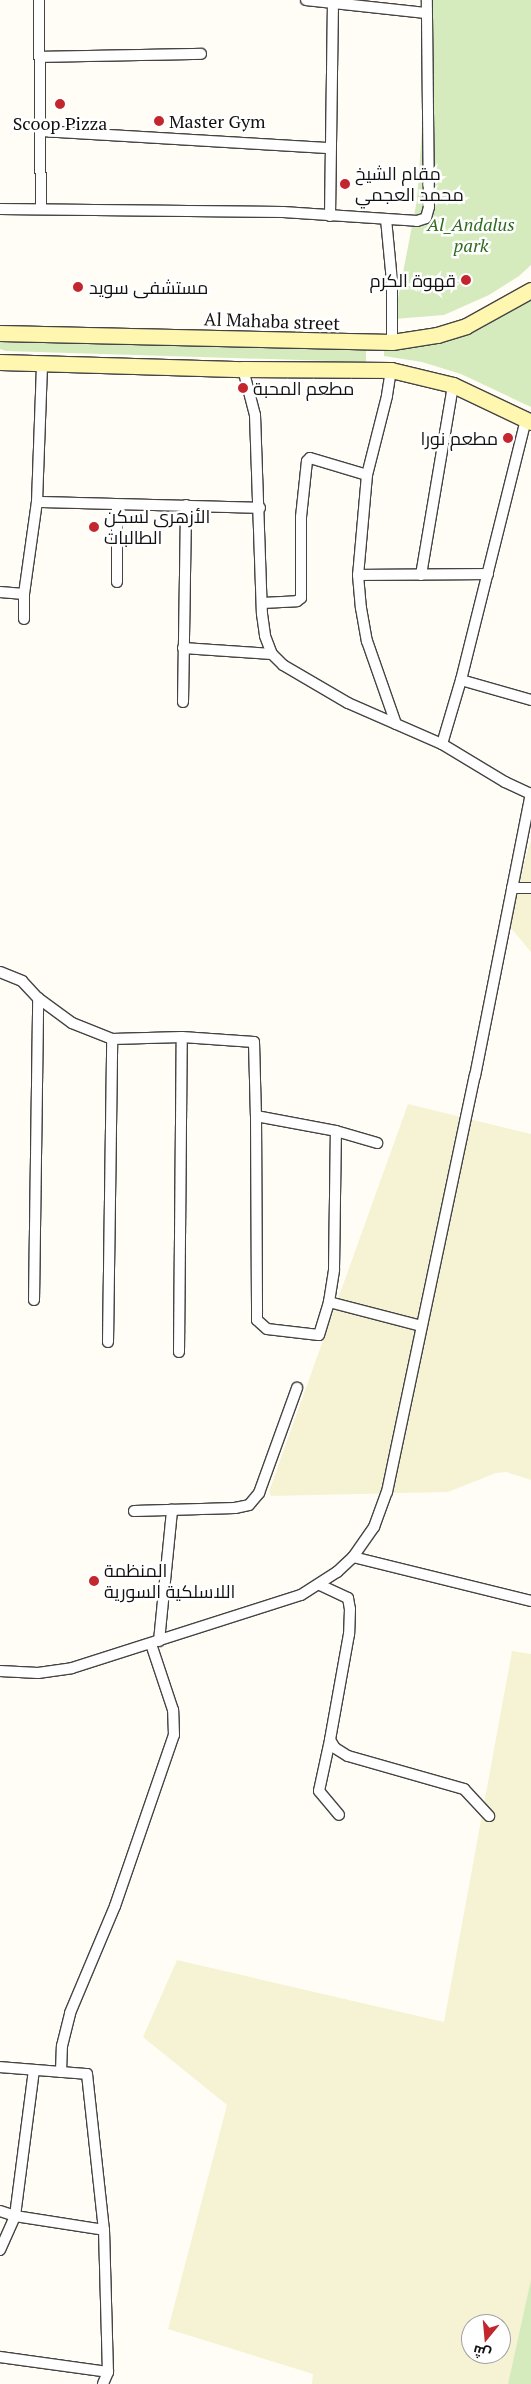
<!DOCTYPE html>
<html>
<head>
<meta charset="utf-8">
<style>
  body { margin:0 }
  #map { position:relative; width:531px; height:2384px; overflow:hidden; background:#fffdf5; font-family:"PT Serif",Cairo,serif }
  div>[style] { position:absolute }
  .farmland>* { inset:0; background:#f6f3d4 }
  .green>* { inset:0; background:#d5ebbd }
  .roads { filter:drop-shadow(1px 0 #444) drop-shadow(-1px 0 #444) drop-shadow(0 1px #444) drop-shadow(0 -1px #444) }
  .street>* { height:10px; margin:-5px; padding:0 5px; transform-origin:5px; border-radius:5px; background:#fff }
  .secondary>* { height:15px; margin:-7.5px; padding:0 7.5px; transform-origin:7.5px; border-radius:7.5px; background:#fff6b0 }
  .dots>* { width:14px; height:14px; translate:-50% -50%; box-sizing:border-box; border:2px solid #fff; border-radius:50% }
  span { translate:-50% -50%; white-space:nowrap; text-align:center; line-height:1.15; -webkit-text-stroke:5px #fff; paint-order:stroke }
  .poi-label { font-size:18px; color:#111 }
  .left { translate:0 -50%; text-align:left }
  .right { translate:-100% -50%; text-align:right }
  .park-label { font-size:18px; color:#2f6b1f; font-style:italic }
  .street-label { font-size:18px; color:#111 }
  .north { position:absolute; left:461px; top:2314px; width:50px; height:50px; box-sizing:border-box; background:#fff; border:1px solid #a0a0a0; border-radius:50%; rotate:197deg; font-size:14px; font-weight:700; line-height:20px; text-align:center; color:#111 }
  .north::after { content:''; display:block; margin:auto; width:18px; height:22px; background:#c4262e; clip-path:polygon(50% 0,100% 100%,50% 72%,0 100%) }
</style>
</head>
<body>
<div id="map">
  <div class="farmland">
    <i style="clip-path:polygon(531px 840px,531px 952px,506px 922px)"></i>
    <i style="clip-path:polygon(408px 1104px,531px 1134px,531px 1480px,506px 1472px,496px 1473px,448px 1492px,271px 1496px,269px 1492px,289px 1435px)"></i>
    <i style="clip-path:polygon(evenodd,512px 1651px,531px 1654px,531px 2384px,312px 2384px,313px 2374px,168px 2329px,227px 2105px,143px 2037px,177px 1960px,444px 2022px,512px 1651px,471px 2324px,501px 2324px,501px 2354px,471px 2354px,471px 2324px)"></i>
  </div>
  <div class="green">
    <i style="clip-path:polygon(431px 0,531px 0,531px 265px,519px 276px,489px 295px,444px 315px,394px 319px,417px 200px)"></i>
    <i style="clip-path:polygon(531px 299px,531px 407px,461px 374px,422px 362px,384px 356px,384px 344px,464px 332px,505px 315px)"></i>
    <i style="clip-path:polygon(0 340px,366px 345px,366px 362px,6px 351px,0 349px)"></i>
    <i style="clip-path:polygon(531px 2280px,531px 2384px,508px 2384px)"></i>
  </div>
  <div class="roads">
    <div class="street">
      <i style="left:39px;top:0;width:209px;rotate:89.5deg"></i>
      <i style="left:306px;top:0;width:120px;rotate:6.2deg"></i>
      <i style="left:40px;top:57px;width:161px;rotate:-1.1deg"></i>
      <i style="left:42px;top:131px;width:289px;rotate:3.4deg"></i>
      <i style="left:0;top:209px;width:283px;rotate:0.6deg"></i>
      <i style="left:283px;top:212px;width:134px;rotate:3.8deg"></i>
      <i style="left:417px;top:221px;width:9px;rotate:-18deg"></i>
      <i style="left:426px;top:218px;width:11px;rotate:-75deg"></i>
      <i style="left:429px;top:207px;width:207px;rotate:-90.6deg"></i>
      <i style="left:330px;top:216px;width:213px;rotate:-89.2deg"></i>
      <i style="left:386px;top:219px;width:62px;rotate:84.5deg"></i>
      <i style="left:392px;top:281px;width:61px;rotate:90deg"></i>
      <i style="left:243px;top:369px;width:48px;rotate:75.4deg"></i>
      <i style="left:255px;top:415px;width:199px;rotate:88deg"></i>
      <i style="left:262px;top:614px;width:22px;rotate:82deg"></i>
      <i style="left:265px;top:636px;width:19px;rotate:69deg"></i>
      <i style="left:272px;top:654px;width:16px;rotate:45deg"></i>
      <i style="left:283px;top:665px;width:75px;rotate:30.3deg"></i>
      <i style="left:348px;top:703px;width:103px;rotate:23.6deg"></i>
      <i style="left:442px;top:744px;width:74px;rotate:31.1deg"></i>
      <i style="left:505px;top:782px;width:29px;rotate:25deg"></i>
      <i style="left:391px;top:370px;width:26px;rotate:99deg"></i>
      <i style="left:387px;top:396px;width:81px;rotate:104.2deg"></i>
      <i style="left:367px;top:475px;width:100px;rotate:95.1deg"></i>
      <i style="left:358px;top:575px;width:33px;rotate:85deg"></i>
      <i style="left:361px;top:608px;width:34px;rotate:80deg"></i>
      <i style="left:367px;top:641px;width:88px;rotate:70.7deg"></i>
      <i style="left:37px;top:502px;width:223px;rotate:1.5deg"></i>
      <i style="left:358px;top:575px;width:130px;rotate:-0.4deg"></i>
      <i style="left:421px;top:575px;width:193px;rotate:-80.4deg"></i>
      <i style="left:117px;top:582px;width:77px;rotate:-90deg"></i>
      <i style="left:0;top:592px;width:24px;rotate:5deg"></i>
      <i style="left:262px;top:603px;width:35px;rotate:-3deg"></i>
      <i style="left:297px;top:601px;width:5px;rotate:-37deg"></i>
      <i style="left:301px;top:598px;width:81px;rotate:-90deg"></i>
      <i style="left:301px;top:517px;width:56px;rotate:-83.9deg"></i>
      <i style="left:307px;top:461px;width:4px;rotate:-45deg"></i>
      <i style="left:310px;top:458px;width:59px;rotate:16.6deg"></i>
      <i style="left:24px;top:619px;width:25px;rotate:-90deg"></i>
      <i style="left:24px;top:594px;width:93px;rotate:-82deg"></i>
      <i style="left:37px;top:502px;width:139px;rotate:-87.9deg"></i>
      <i style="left:183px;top:648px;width:89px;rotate:3.9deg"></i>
      <i style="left:461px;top:680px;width:73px;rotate:15.9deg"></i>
      <i style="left:183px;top:702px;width:197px;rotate:-89.1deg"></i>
      <i style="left:442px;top:744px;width:67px;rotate:-73.5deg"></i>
      <i style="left:461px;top:680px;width:268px;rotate:-76deg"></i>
      <i style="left:512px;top:888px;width:19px"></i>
      <i style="left:0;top:972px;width:24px;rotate:22deg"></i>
      <i style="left:22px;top:981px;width:23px;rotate:47deg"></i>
      <i style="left:38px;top:998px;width:42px;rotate:36.3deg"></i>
      <i style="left:72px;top:1023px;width:43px;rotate:21.8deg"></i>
      <i style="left:112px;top:1039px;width:70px;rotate:-1.6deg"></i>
      <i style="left:182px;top:1037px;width:72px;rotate:4deg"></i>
      <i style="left:254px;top:1042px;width:74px;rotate:88.5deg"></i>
      <i style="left:256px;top:1116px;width:81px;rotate:10.6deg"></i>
      <i style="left:336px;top:1131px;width:43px;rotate:16.3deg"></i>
      <i style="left:256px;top:1116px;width:197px;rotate:89.7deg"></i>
      <i style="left:257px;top:1313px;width:7px;rotate:90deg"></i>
      <i style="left:257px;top:1320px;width:13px;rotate:42deg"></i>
      <i style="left:267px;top:1329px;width:52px;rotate:6.6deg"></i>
      <i style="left:319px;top:1335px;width:34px;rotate:-73deg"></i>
      <i style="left:329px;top:1302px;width:33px;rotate:-81deg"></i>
      <i style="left:334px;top:1269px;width:138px;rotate:-89.2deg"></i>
      <i style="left:34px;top:1300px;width:302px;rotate:-89.2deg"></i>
      <i style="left:329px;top:1302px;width:95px;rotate:14.6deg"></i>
      <i style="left:108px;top:1342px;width:303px;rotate:-89.2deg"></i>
      <i style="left:179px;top:1352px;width:315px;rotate:-89.5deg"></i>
      <i style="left:134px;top:1511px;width:101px;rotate:-1.7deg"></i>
      <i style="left:235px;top:1508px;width:14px;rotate:-12deg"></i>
      <i style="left:249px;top:1505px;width:16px;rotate:-50deg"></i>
      <i style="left:259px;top:1493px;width:112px;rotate:-70.1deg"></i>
      <i style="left:353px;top:1557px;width:183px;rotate:13.9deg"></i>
      <i style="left:320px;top:1585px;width:31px;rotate:25deg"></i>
      <i style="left:348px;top:1598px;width:11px;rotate:80deg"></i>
      <i style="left:350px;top:1609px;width:25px;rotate:92deg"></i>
      <i style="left:349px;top:1634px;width:108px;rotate:100.2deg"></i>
      <i style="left:330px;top:1740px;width:9px;rotate:58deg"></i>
      <i style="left:335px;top:1748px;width:15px;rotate:32deg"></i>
      <i style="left:348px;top:1756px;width:121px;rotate:15.9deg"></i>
      <i style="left:464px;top:1789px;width:37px;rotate:47deg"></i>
      <i style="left:159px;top:1641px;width:132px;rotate:-84.3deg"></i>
      <i style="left:0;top:1671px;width:38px;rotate:3deg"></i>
      <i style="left:38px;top:1673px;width:34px;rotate:-8deg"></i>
      <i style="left:72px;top:1668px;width:240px;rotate:-17.7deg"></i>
      <i style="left:301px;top:1595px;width:43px;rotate:-32.6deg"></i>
      <i style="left:337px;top:1572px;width:22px;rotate:-43deg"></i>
      <i style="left:353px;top:1557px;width:37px;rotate:-55deg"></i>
      <i style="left:374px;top:1527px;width:37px;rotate:-70deg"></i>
      <i style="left:387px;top:1492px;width:425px;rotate:-78.1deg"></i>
      <i style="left:475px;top:1076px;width:288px;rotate:-78.8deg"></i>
      <i style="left:330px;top:1740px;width:52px;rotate:102.2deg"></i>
      <i style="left:319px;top:1791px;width:31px;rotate:50deg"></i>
      <i style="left:0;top:2067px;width:87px;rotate:4.6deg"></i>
      <i style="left:87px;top:2074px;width:157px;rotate:83.8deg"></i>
      <i style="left:104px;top:2230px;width:142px;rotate:88.4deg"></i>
      <i style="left:108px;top:2372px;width:13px;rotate:113deg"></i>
      <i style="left:61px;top:2072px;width:26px;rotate:-88deg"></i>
      <i style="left:62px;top:2046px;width:34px;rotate:-76deg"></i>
      <i style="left:70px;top:2013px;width:116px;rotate:-67.2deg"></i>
      <i style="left:115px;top:1906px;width:181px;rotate:-71deg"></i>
      <i style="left:174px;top:1735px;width:25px;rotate:-92deg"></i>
      <i style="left:173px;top:1710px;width:70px;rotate:-108.4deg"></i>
      <i style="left:0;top:2211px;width:16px;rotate:18deg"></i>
      <i style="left:15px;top:2216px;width:90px;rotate:8.9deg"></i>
      <i style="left:0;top:2250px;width:37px;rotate:-66deg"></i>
      <i style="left:15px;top:2216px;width:147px;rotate:-82.6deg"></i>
      <i style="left:0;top:2357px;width:109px;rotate:7.9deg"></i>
    </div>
    <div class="secondary">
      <i style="left:0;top:333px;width:392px;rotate:1.3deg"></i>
      <i style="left:392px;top:342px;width:46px;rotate:-8.8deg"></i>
      <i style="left:437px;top:335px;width:30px;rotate:-17deg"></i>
      <i style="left:466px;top:326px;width:74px;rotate:-29deg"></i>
      <i style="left:0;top:362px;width:243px;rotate:1.7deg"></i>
      <i style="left:243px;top:369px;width:148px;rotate:0.4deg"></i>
      <i style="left:391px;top:370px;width:64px;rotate:13.6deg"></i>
      <i style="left:453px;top:385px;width:86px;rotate:25.4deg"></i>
    </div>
  </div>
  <div class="dots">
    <i style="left:60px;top:104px;background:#c4262e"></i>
    <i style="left:159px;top:121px;background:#c4262e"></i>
    <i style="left:345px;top:184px;background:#c4262e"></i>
    <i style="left:466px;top:280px;background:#c4262e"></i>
    <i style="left:78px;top:287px;background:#c4262e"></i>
    <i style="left:243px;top:388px;background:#c4262e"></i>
    <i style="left:508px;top:438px;background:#c4262e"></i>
    <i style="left:94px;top:527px;background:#c4262e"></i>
    <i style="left:94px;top:1581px;background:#c4262e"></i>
  </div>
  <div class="poi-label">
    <span class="left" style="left:169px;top:121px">Master Gym</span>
    <span style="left:60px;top:123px">Scoop Pizza</span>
    <span class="left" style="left:355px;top:184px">مقام الشيخ<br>محمد العجمي</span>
    <span class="right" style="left:456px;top:280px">قهوة الكرم</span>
    <span class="left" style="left:89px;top:287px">مستشفى سويد</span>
    <span class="left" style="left:253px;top:388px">مطعم المحبة</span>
    <span class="right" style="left:498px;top:438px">مطعم نورا</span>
    <span class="left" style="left:104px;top:527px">الأزهري لسكن<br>الطالبات</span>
    <span class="left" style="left:104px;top:1581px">المنظمة<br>اللاسلكية السورية</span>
  </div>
  <div class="park-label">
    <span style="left:471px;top:235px">Al_Andalus<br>park</span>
  </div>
  <div class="street-label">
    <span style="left:272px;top:321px;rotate:2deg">Al Mahaba street</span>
  </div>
  <div class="north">ش</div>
</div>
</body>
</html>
